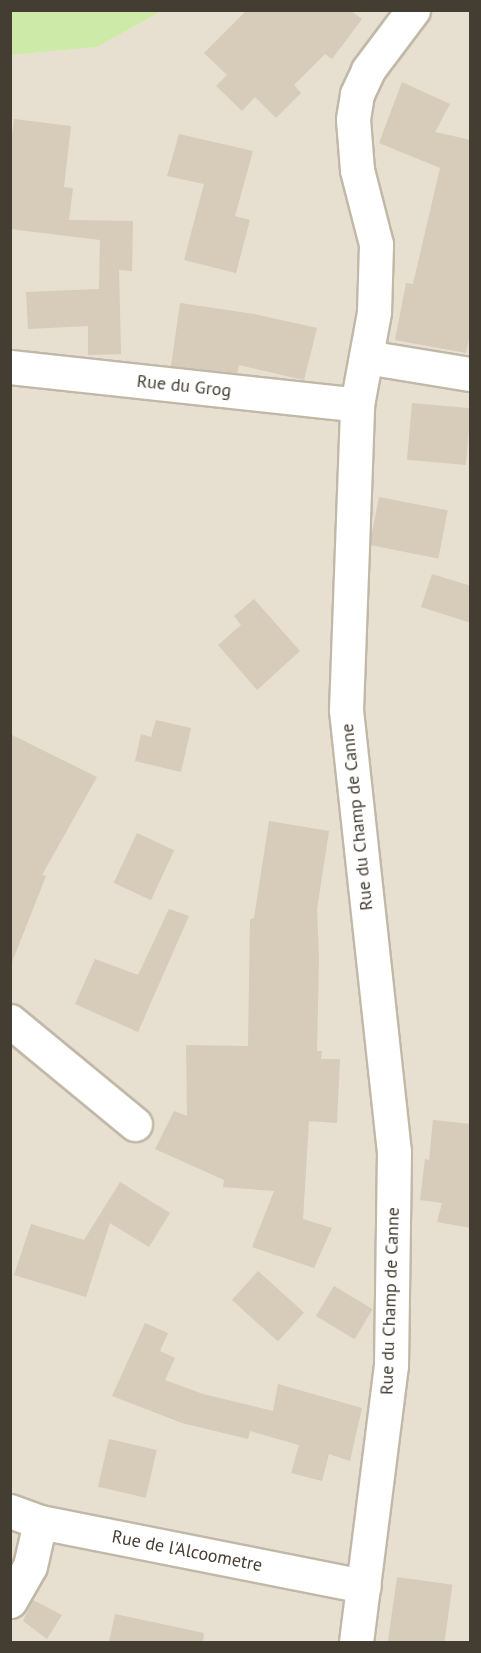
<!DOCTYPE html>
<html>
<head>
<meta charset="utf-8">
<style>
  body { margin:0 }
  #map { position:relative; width:481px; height:1653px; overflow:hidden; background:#f2ede2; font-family:"PT Sans",sans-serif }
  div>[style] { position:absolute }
  .residential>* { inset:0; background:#e7dfd0 }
  .green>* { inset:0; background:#cdeaa8 }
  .building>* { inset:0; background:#d7cbba; transform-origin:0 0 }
  .roads { filter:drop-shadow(2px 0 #c1b8a7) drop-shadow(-2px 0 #c1b8a7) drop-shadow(0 2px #c1b8a7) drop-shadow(0 -2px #c1b8a7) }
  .minor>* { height:33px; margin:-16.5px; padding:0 16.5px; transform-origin:16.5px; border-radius:16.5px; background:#fff }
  span { translate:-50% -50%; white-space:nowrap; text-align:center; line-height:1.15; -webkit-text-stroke:6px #fff; paint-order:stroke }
  .street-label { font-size:18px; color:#443d32 }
  .frame { position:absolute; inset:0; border:12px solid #443d32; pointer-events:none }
</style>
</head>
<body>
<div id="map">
  <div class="residential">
    <i style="clip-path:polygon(162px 11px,470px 11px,470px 1642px,11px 1642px,11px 55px,97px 47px)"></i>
  </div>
  <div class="green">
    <i style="clip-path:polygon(11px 10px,162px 10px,162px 11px,97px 47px,11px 55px)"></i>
  </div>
  <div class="building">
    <i style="clip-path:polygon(247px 10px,350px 10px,362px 19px,332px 59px,325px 54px,294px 85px,301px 93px,276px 118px,255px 97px,242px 111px,216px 86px,227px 75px,204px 53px)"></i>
    <i style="clip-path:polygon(402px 82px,450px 104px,435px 132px,471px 140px,471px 329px,466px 353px,395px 340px,406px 283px,413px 284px,440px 168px,379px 143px)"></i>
    <i style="clip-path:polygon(14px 119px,71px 126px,64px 187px,73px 188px,69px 220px,133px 221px,132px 271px,119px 270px,121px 354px,88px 355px,88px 326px,28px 329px,26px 292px,99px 289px,100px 240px,10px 229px,10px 152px)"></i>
    <i style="clip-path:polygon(179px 134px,253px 151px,235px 216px,250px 220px,236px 273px,184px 260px,204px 184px,167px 176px)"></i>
    <i style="clip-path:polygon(180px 303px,254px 314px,317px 328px,304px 380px,239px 365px,237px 373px,171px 366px)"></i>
    <i style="left:412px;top:403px;width:59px;height:57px;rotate:5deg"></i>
    <i style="left:379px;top:497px;width:70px;height:49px;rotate:11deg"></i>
    <i style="clip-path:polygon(432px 574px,471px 586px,471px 623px,421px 607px)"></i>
    <i style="clip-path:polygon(254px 599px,300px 651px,257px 690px,218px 645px,241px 625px,234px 616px)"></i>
    <i style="clip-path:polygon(156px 720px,191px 728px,181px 772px,135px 761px,141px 734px,151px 737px)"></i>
    <i style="clip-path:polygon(10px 734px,97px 777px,42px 875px,46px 876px,12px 962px)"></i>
    <i style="clip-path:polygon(269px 821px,329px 831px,317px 909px,319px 958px,317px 1051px,322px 1051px,321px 1059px,340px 1059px,337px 1123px,309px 1121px,303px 1219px,332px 1228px,314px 1268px,252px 1247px,274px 1191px,223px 1187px,224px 1180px,155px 1149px,174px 1111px,187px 1116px,186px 1045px,248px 1046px,250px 919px,254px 918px)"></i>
    <i style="left:137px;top:833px;width:41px;height:55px;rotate:25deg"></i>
    <i style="clip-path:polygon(169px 909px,189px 916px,138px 1032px,75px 1004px,95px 959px,138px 975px)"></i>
    <i style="clip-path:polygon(433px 1120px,471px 1124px,471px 1228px,437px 1222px,442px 1203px,420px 1200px,425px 1159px,429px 1160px)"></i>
    <i style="clip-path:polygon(120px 1182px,170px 1213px,149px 1247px,110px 1223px,86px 1297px,14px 1275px,31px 1224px,84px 1240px)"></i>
    <i style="left:258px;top:1271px;width:62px;height:39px;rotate:42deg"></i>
    <i style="left:334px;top:1286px;width:45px;height:35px;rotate:31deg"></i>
    <i style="clip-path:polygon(145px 1323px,168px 1333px,160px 1351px,175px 1358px,165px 1380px,203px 1394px,273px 1411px,278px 1384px,362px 1408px,350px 1461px,329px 1454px,322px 1481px,291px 1473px,299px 1445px,250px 1431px,248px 1439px,182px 1423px,112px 1396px)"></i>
    <i style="left:109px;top:1439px;width:49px;height:49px;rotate:13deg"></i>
    <i style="left:397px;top:1577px;width:56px;height:66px;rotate:8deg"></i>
    <i style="clip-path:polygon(33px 1600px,62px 1615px,47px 1639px,23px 1621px)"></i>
    <i style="clip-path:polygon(115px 1614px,204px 1633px,203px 1642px,109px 1642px)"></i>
  </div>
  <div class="roads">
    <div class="minor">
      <i style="left:366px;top:357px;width:105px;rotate:9.3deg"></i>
      <i style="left:10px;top:367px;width:349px;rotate:6.2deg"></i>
      <i style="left:10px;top:1021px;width:162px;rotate:39.5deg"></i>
      <i style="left:10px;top:1511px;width:32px;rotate:20deg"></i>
      <i style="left:40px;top:1522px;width:330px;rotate:11.2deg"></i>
      <i style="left:10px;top:1601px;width:40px;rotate:-60.3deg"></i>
      <i style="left:30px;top:1566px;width:45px;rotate:-77.2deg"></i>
      <i style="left:356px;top:1642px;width:278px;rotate:-82.8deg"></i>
      <i style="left:391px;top:1366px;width:214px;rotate:-89.2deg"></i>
      <i style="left:394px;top:1152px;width:445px;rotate:-96.2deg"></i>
      <i style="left:346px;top:710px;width:305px;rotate:-87.9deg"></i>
      <i style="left:357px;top:405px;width:95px;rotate:-79.6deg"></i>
      <i style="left:374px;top:312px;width:68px;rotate:-88.3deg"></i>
      <i style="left:376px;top:244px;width:76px;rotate:-104.4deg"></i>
      <i style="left:357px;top:170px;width:51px;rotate:-94.5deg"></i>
      <i style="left:353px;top:119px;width:25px;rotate:-81deg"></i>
      <i style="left:357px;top:94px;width:26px;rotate:-65deg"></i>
      <i style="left:368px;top:70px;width:75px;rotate:-53.1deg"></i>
    </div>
  </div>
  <div class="street-label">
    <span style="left:184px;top:386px;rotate:6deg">Rue du Grog</span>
    <span style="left:357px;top:817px;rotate:-96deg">Rue du Champ de Canne</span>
    <span style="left:390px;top:1301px;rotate:-88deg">Rue du Champ de Canne</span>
    <span style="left:187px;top:1551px;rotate:11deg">Rue de l'Alcoometre</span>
  </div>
  <div class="frame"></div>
</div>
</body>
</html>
